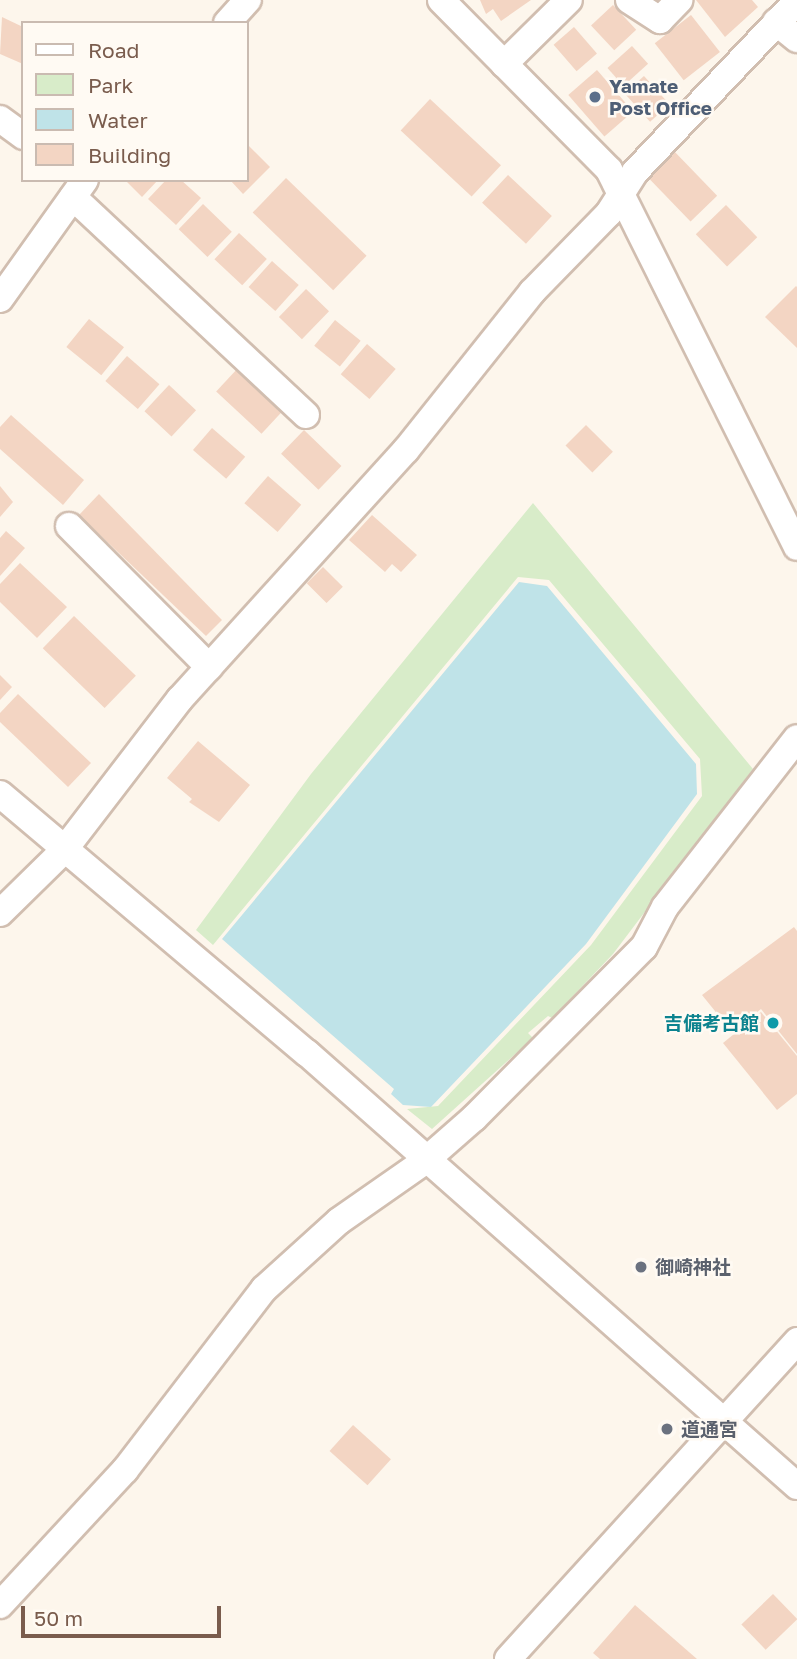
<!DOCTYPE html>
<html>
<head>
<meta charset="utf-8">
<style>
  body { margin:0 }
  #map { position:relative; width:797px; height:1659px; overflow:hidden; background:#fdf6ec; font-family:"Golos Text","Noto Sans JP",sans-serif }
  div>[style] { position:absolute }
  .green>* { inset:0; background:#d8ecc9 }
  .water>* { inset:0; background:#bfe3e8 }
  .building>* { inset:0; background:#f3d5c3; transform-origin:0 0 }
  .roads { filter:drop-shadow(2px 0 #d1beb0) drop-shadow(-2px 0 #d1beb0) drop-shadow(0 2px #d1beb0) drop-shadow(0 -2px #d1beb0) }
  .minor>* { height:26px; margin:-13px; padding:0 13px; transform-origin:13px; border-radius:13px; background:#fff }
  .dots>* { width:19px; height:19px; translate:-50% -50%; box-sizing:border-box; border:4px solid #fffaf3; border-radius:50% }
  span { translate:-50% -50%; white-space:nowrap; text-align:center; line-height:1.15; -webkit-text-stroke:5px #fffaf3; paint-order:stroke }
  .service-label { font-size:19px; color:#4e5e75; font-weight:700 }
  .left { translate:0 -50%; text-align:left }
  .culture-label { font-size:19px; color:#0d838f; font-weight:700 }
  .right { translate:-100% -50%; text-align:right }
  .worship-label { font-size:19px; color:#5b616d; font-weight:700 }
  .legend { position:absolute; left:21px; top:21px; width:228px; height:161px; box-sizing:border-box; background:#fffaf3; border:2px solid #cabbb1; margin:0; padding:9px 12px; list-style:none; font-size:21px; color:#7a5c4d }
  .legend li { display:flex; align-items:center; gap:14px; height:35px }
  .legend b { width:35px; border:2px solid #cabbb1 }
  .scale { position:absolute; left:21px; top:1606px; width:200px; height:32px; box-sizing:border-box; border:4px solid #7a5c4d; border-top:0; padding-left:9px; font-size:21px; line-height:24px; white-space:nowrap; color:#7a5c4d; -webkit-text-stroke:5px #fffaf3; paint-order:stroke }
</style>
</head>
<body>
<div id="map">
  <div class="green">
    <i style="clip-path:polygon(533px 503px,753px 769px,613px 954px,552px 1018px,548px 1016px,528px 1033px,533px 1038px,432px 1129px,407px 1109px,438px 1106px,591px 945px,702px 796px,700px 759px,549px 580px,518px 577px,213px 945px,196px 930px,311px 774px)"></i>
  </div>
  <div class="water">
    <i style="clip-path:polygon(519px 582px,547px 586px,696px 764px,697px 794px,586px 944px,431px 1107px,403px 1105px,391px 1094px,394px 1089px,222px 939px)"></i>
  </div>
  <div class="building">
    <i style="clip-path:polygon(480px 0,531px 0,501px 21px,493px 9px,486px 14px)"></i>
    <i style="clip-path:polygon(696px 0,752px 0,758px 7px,725px 37px)"></i>
    <i style="left:613px;top:5px;width:34px;height:30px;rotate:47deg"></i>
    <i style="left:691px;top:15px;width:47px;height:46px;rotate:52deg"></i>
    <i style="clip-path:polygon(2px 17px,23px 27px,23px 64px,0 54px)"></i>
    <i style="left:574px;top:27px;width:35px;height:27px;rotate:49deg"></i>
    <i style="left:632px;top:46px;width:24px;height:33px;rotate:48deg"></i>
    <i style="left:597px;top:70px;width:55px;height:38px;rotate:49deg"></i>
    <i style="left:644px;top:76px;width:38px;height:26px;rotate:48deg"></i>
    <i style="left:430px;top:99px;width:97px;height:43px;rotate:43deg"></i>
    <i style="clip-path:polygon(247px 144px,270px 167px,243px 194px,230px 180px,247px 180px)"></i>
    <i style="left:672px;top:149px;width:65px;height:37px;rotate:46deg"></i>
    <i style="left:508px;top:175px;width:60px;height:38px;rotate:43deg"></i>
    <i style="left:286px;top:178px;width:112px;height:48px;rotate:44deg"></i>
    <i style="clip-path:polygon(125px 180px,158px 180px,142px 197px)"></i>
    <i style="clip-path:polygon(166px 180px,181px 180px,201px 198px,176px 225px,148px 199px)"></i>
    <i style="left:203px;top:204px;width:40px;height:35px;rotate:44deg"></i>
    <i style="left:726px;top:205px;width:45px;height:42px;rotate:46deg"></i>
    <i style="left:239px;top:233px;width:38px;height:36px;rotate:43deg"></i>
    <i style="left:272px;top:261px;width:36px;height:35px;rotate:42deg"></i>
    <i style="clip-path:polygon(796px 286px,797px 287px,797px 348px,765px 317px)"></i>
    <i style="left:306px;top:289px;width:32px;height:39px;rotate:44deg"></i>
    <i style="left:89px;top:319px;width:45px;height:36px;rotate:39deg"></i>
    <i style="left:335px;top:320px;width:33px;height:33px;rotate:39deg"></i>
    <i style="left:367px;top:344px;width:38px;height:40px;rotate:41deg"></i>
    <i style="left:127px;top:356px;width:43px;height:33px;rotate:41deg"></i>
    <i style="left:238px;top:368px;width:62px;height:32px;rotate:43deg"></i>
    <i style="left:169px;top:385px;width:37px;height:36px;rotate:43deg"></i>
    <i style="clip-path:polygon(11px 415px,84px 480px,63px 505px,0 449px,0 427px)"></i>
    <i style="left:586px;top:425px;width:38px;height:29px;rotate:45deg"></i>
    <i style="left:212px;top:428px;width:44px;height:29px;rotate:41deg"></i>
    <i style="left:304px;top:430px;width:52px;height:33px;rotate:44deg"></i>
    <i style="left:268px;top:476px;width:44px;height:36px;rotate:41deg"></i>
    <i style="clip-path:polygon(0 486px,13px 502px,0 517px)"></i>
    <i style="clip-path:polygon(99px 494px,222px 620px,206px 636px,79px 515px)"></i>
    <i style="clip-path:polygon(372px 515px,417px 555px,401px 572px,392px 564px,385px 572px,349px 540px)"></i>
    <i style="clip-path:polygon(6px 531px,25px 548px,0 576px,0 538px)"></i>
    <i style="clip-path:polygon(20px 563px,67px 607px,37px 638px,0 602px,0 584px)"></i>
    <i style="left:323px;top:567px;width:28px;height:23px;rotate:45deg"></i>
    <i style="left:74px;top:616px;width:86px;height:45px;rotate:44deg"></i>
    <i style="clip-path:polygon(0 675px,12px 687px,0 700px)"></i>
    <i style="clip-path:polygon(18px 694px,91px 763px,68px 787px,0 722px,0 713px)"></i>
    <i style="clip-path:polygon(198px 741px,250px 785px,219px 822px,189px 802px,192px 799px,167px 778px)"></i>
    <i style="clip-path:polygon(794px 927px,797px 931px,797px 1054px,761px 1009px,732px 1032px,702px 995px)"></i>
    <i style="clip-path:polygon(761px 1012px,797px 1056px,797px 1094px,777px 1110px,723px 1043px)"></i>
    <i style="left:353px;top:1425px;width:51px;height:35px;rotate:42deg"></i>
    <i style="left:773px;top:1594px;width:35px;height:44px;rotate:46deg"></i>
    <i style="clip-path:polygon(635px 1605px,697px 1659px,600px 1659px,593px 1653px)"></i>
  </div>
  <div class="roads">
    <div class="minor">
      <i style="left:441px;top:0;width:239px;rotate:45.3deg"></i>
      <i style="left:609px;top:170px;width:421px;rotate:63.5deg"></i>
      <i style="left:629px;top:0;width:37px;rotate:33deg"></i>
      <i style="left:660px;top:20px;width:28px;rotate:-46deg"></i>
      <i style="left:776px;top:22px;width:27px;rotate:39deg"></i>
      <i style="left:227px;top:23px;width:31px;rotate:-48deg"></i>
      <i style="left:504px;top:64px;width:91px;rotate:-44.6deg"></i>
      <i style="left:0;top:119px;width:29px;rotate:36deg"></i>
      <i style="left:73px;top:197px;width:319px;rotate:43.1deg"></i>
      <i style="left:0;top:299px;width:146px;rotate:-54.5deg"></i>
      <i style="left:69px;top:526px;width:199px;rotate:45.2deg"></i>
      <i style="left:0;top:794px;width:402px;rotate:40.2deg"></i>
      <i style="left:307px;top:1053px;width:654px;rotate:41.47deg"></i>
      <i style="left:0;top:913px;width:90px;rotate:-44.5deg"></i>
      <i style="left:64px;top:850px;width:190px;rotate:-52.5deg"></i>
      <i style="left:180px;top:699px;width:336px;rotate:-47.8deg"></i>
      <i style="left:406px;top:450px;width:202px;rotate:-51.4deg"></i>
      <i style="left:532px;top:292px;width:110px;rotate:-45.7deg"></i>
      <i style="left:609px;top:213px;width:49px;rotate:-57.6deg"></i>
      <i style="left:635px;top:172px;width:236px;rotate:-46.5deg"></i>
      <i style="left:0;top:1605px;width:184px;rotate:-47.2deg"></i>
      <i style="left:125px;top:1470px;width:228px;rotate:-52.5deg"></i>
      <i style="left:264px;top:1289px;width:101px;rotate:-42.2deg"></i>
      <i style="left:339px;top:1221px;width:105px;rotate:-34.9deg"></i>
      <i style="left:425px;top:1161px;width:65px;rotate:-41.3deg"></i>
      <i style="left:474px;top:1118px;width:241px;rotate:-45.2deg"></i>
      <i style="left:644px;top:947px;width:45px;rotate:-62.3deg"></i>
      <i style="left:665px;top:907px;width:214px;rotate:-52deg"></i>
      <i style="left:508px;top:1659px;width:430px;rotate:-47.7deg"></i>
    </div>
  </div>
  <div class="dots">
    <i style="left:595px;top:97px;background:#5c6f8a"></i>
    <i style="left:773px;top:1023px;background:#0f9aa8"></i>
    <i style="left:641px;top:1267px;background:#6b7280"></i>
    <i style="left:667px;top:1429px;background:#6b7280"></i>
  </div>
  <div class="service-label">
    <span class="left" style="left:609px;top:97px">Yamate<br>Post Office</span>
  </div>
  <div class="culture-label">
    <span class="right" style="left:759px;top:1023px">吉備考古館</span>
  </div>
  <div class="worship-label">
    <span class="left" style="left:655px;top:1267px">御崎神社</span>
    <span class="left" style="left:681px;top:1429px">道通宮</span>
  </div>
  <ul class="legend">
  <li><b style="height:9px;background:#fff"></b>Road</li>
  <li><b style="height:19px;background:#d8ecc9"></b>Park</li>
  <li><b style="height:19px;background:#bfe3e8"></b>Water</li>
  <li><b style="height:19px;background:#f3d5c3"></b>Building</li>
  </ul>
  <div class="scale">50 m</div>
</div>
</body>
</html>
